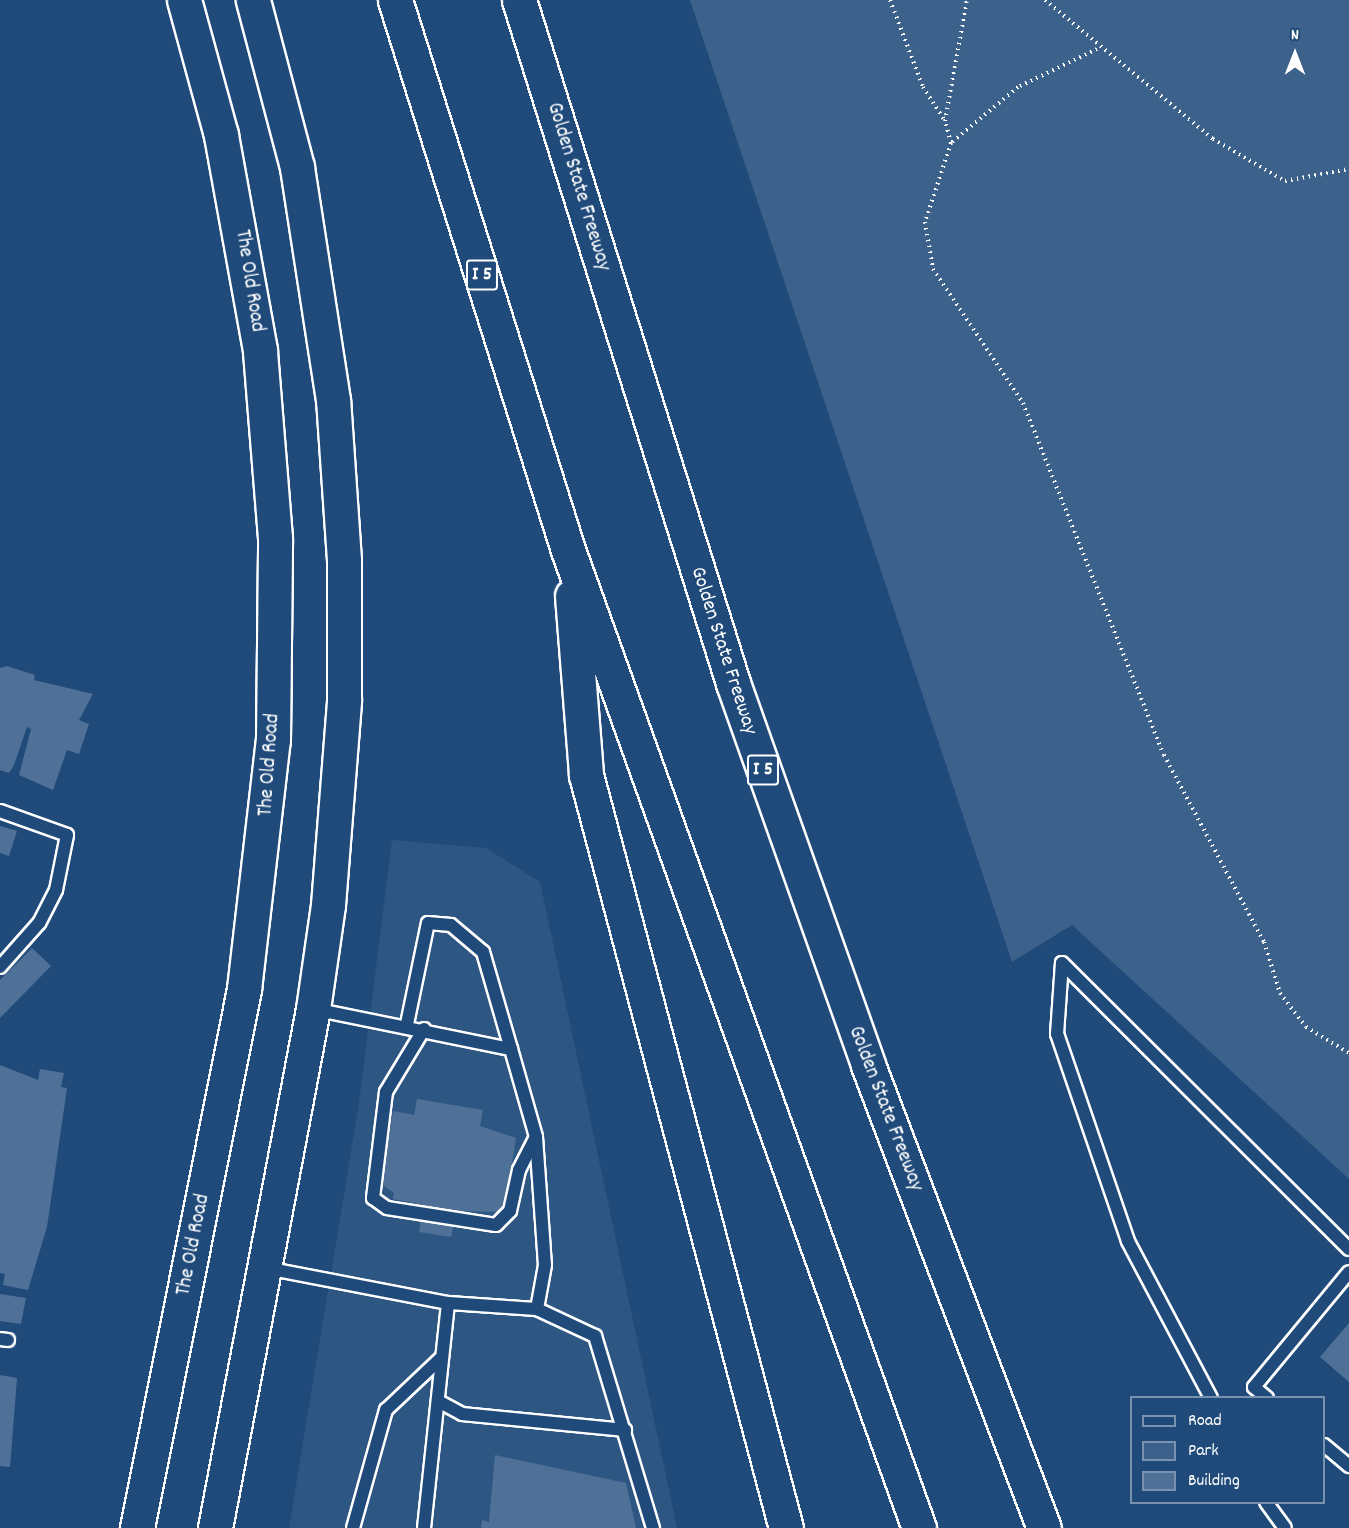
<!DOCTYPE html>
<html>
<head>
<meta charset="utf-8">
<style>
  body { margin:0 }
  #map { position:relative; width:1349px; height:1528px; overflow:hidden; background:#1f4a7a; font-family:Dekko,sans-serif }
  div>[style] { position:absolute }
  .built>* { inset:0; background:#2e5683 }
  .green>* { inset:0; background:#3c618b }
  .building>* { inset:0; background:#507197 }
  .path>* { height:4px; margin-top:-2px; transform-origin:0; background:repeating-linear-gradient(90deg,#fff 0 1.5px,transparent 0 6px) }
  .roads { filter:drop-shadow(2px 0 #fff) drop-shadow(-2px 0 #fff) drop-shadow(0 2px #fff) drop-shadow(0 -2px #fff) }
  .lane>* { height:12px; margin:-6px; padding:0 6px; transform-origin:6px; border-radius:6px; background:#1f4a7a }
  .primary>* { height:33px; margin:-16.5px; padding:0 16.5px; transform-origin:16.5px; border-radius:16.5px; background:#1f4a7a }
  .highway>* { height:33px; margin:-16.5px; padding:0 16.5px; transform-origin:16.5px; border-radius:16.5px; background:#1f4a7a }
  span { translate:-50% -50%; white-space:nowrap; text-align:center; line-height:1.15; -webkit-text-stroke:5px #1f4a7a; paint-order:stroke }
  .shield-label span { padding:2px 4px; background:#1f4a7a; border:2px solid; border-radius:4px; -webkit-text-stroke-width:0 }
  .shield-label { font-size:20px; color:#fff; font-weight:700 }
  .street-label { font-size:21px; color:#fff }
  .legend { position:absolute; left:1130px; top:1396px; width:195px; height:108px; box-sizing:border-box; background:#1f4a7a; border:2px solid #7992af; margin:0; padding:8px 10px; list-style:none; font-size:18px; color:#fff }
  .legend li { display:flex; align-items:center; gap:12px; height:30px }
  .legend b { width:30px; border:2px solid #7992af }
  .north { position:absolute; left:1265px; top:24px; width:60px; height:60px; -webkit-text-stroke:4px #1f4a7a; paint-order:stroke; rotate:0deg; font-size:16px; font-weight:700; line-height:24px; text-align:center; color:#fff }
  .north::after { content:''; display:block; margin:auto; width:21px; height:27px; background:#fff; clip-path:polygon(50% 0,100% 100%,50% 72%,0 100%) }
</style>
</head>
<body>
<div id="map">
  <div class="built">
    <i style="clip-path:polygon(392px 840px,486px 848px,540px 882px,677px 1528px,289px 1528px,359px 1103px)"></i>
  </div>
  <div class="green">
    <i style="clip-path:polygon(690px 0,1349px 0,1349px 1179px,1072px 925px,1012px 962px)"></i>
  </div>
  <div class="building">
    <i style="clip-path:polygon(7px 666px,35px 675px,34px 680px,93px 694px,79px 720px,89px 724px,79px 754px,67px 750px,53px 790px,19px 775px,31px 729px,27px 727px,14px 765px,9px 773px,0 770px,0 668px)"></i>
    <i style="clip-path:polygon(0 826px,17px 831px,9px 856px,0 853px)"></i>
    <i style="clip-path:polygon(32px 948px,51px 966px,0 1018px,0 980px)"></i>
    <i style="clip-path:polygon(0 1065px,38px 1080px,40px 1069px,64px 1073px,61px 1087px,67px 1088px,47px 1227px,28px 1290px,3px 1285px,5px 1274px,0 1273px)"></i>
    <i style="clip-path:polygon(417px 1099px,483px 1110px,480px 1126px,516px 1138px,505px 1206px,500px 1212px,456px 1211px,451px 1237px,419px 1232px,423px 1205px,393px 1199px,394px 1193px,381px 1184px,393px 1111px,414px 1115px)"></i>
    <i style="clip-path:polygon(0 1294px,26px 1298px,21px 1324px,0 1321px)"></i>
    <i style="clip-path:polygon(1349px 1323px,1349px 1382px,1320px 1357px)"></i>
    <i style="clip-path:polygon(0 1375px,17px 1378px,10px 1467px,0 1466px)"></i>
    <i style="clip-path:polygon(495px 1455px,626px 1483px,636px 1528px,481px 1528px,482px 1520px,489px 1522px)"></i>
  </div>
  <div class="path">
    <i style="left:890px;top:0;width:93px;rotate:69.2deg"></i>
    <i style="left:923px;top:87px;width:40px;rotate:57.1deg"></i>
    <i style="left:1045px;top:0;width:218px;rotate:39.6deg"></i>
    <i style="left:1213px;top:139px;width:83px;rotate:30.3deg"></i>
    <i style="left:1285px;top:181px;width:65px;rotate:-10.6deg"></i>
    <i style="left:1097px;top:49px;width:88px;rotate:154.3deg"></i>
    <i style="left:1018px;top:87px;width:87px;rotate:140.1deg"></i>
    <i style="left:951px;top:143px;width:83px;rotate:108.2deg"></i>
    <i style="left:925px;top:222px;width:48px;rotate:80.3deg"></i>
    <i style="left:933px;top:269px;width:161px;rotate:56.1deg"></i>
    <i style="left:1023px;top:403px;width:379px;rotate:68.2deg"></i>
    <i style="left:1164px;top:755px;width:212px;rotate:61.9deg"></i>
    <i style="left:1264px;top:942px;width:53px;rotate:72.6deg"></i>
    <i style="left:1280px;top:993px;width:43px;rotate:52.6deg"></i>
    <i style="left:1306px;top:1027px;width:50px;rotate:31.2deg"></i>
    <i style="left:951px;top:143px;width:23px;rotate:-105deg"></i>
    <i style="left:945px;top:121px;width:123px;rotate:-79.7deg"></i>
  </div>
  <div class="roads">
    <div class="lane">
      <i style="left:0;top:811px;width:71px;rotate:19.7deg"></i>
      <i style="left:67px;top:835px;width:56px;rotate:101.3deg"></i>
      <i style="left:56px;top:890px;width:37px;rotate:117deg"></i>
      <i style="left:39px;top:923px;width:59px;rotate:131.6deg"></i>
      <i style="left:314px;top:1009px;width:201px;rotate:11.5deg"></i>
      <i style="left:511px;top:1049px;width:91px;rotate:74.1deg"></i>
      <i style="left:536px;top:1137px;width:128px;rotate:86deg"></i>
      <i style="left:545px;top:1265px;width:45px;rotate:100.3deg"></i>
      <i style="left:537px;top:1309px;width:64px;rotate:25deg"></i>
      <i style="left:595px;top:1336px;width:201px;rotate:73.2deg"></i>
      <i style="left:407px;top:1024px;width:103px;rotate:-78.3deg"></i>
      <i style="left:428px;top:923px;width:23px;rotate:5deg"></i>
      <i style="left:451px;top:925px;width:42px;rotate:40.2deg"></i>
      <i style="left:483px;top:952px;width:101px;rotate:73.9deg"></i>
      <i style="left:424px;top:1029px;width:74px;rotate:121.1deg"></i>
      <i style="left:386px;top:1092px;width:107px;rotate:97deg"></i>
      <i style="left:373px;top:1198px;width:17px;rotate:36deg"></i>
      <i style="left:387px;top:1208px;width:110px;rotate:8.9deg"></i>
      <i style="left:496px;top:1225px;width:20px;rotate:-45deg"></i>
      <i style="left:510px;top:1211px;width:42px;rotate:-77.6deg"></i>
      <i style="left:519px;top:1170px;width:36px;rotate:-63deg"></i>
      <i style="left:266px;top:1268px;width:185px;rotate:10.9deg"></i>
      <i style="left:0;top:1339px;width:8px;rotate:7deg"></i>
      <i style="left:1211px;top:1398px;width:178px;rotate:-117.9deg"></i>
      <i style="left:1128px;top:1241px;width:219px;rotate:-108.9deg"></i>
      <i style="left:1057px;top:1034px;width:71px;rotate:-86deg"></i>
      <i style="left:1062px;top:963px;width:405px;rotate:44.9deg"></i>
      <i style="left:1267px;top:1398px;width:17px;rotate:-140deg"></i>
      <i style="left:1254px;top:1387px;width:149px;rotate:-50.4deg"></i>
      <i style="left:438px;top:1401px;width:27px;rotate:28deg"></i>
      <i style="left:462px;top:1414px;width:164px;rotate:5.6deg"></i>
      <i style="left:1324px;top:1445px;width:33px;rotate:40deg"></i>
      <i style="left:1266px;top:1502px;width:32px;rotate:54deg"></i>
      <i style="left:353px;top:1528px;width:123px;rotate:-74.4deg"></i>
      <i style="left:386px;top:1410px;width:77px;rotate:-43.4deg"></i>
      <i style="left:424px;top:1528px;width:226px;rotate:-83.9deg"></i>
      <i style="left:448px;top:1303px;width:89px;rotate:3.9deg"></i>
    </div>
    <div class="primary">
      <i style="left:137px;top:1528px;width:550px;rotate:-78.77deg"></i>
      <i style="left:244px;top:989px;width:251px;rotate:-83.4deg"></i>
      <i style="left:273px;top:740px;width:202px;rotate:-89.4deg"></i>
      <i style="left:275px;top:538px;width:189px;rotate:-94.6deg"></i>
      <i style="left:260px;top:350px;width:219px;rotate:-100.3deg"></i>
      <i style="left:221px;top:135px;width:140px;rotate:-105.3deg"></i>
      <i style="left:215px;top:1528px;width:528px;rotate:-79.31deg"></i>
      <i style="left:313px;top:1009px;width:105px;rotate:-81.8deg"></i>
      <i style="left:328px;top:905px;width:206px;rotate:-85.5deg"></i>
      <i style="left:344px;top:700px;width:140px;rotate:-90deg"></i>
      <i style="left:344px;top:560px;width:160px;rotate:-93.9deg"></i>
      <i style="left:333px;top:400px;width:236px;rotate:-98.8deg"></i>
      <i style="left:297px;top:167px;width:173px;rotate:-104.8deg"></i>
    </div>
    <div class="highway">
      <i style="left:395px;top:0;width:577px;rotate:72.54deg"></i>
      <i style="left:568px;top:550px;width:1039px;rotate:70.26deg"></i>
      <i style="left:519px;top:0;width:716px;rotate:72.6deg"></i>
      <i style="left:733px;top:683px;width:405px;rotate:70.5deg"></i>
      <i style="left:868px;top:1065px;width:495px;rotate:69.2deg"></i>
      <i style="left:572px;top:596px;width:180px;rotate:85.5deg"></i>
      <i style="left:586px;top:775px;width:779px;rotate:75.13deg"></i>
    </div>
  </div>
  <div class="shield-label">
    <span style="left:482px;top:275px">I 5</span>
    <span style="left:763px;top:770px">I 5</span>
  </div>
  <div class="street-label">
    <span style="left:578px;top:187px;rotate:73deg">Golden State Freeway</span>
    <span style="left:249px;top:281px;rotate:81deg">The Old Road</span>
    <span style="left:723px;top:651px;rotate:72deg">Golden State Freeway</span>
    <span style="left:270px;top:765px;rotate:-86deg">The Old Road</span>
    <span style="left:885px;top:1109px;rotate:69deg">Golden State Freeway</span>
    <span style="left:194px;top:1245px;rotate:-79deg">The Old Road</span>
  </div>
  <ul class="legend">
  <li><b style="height:8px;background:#1f4a7a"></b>Road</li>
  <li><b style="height:16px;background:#3c618b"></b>Park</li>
  <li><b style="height:16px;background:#507197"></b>Building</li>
  </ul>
  <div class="north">N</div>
</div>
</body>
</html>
